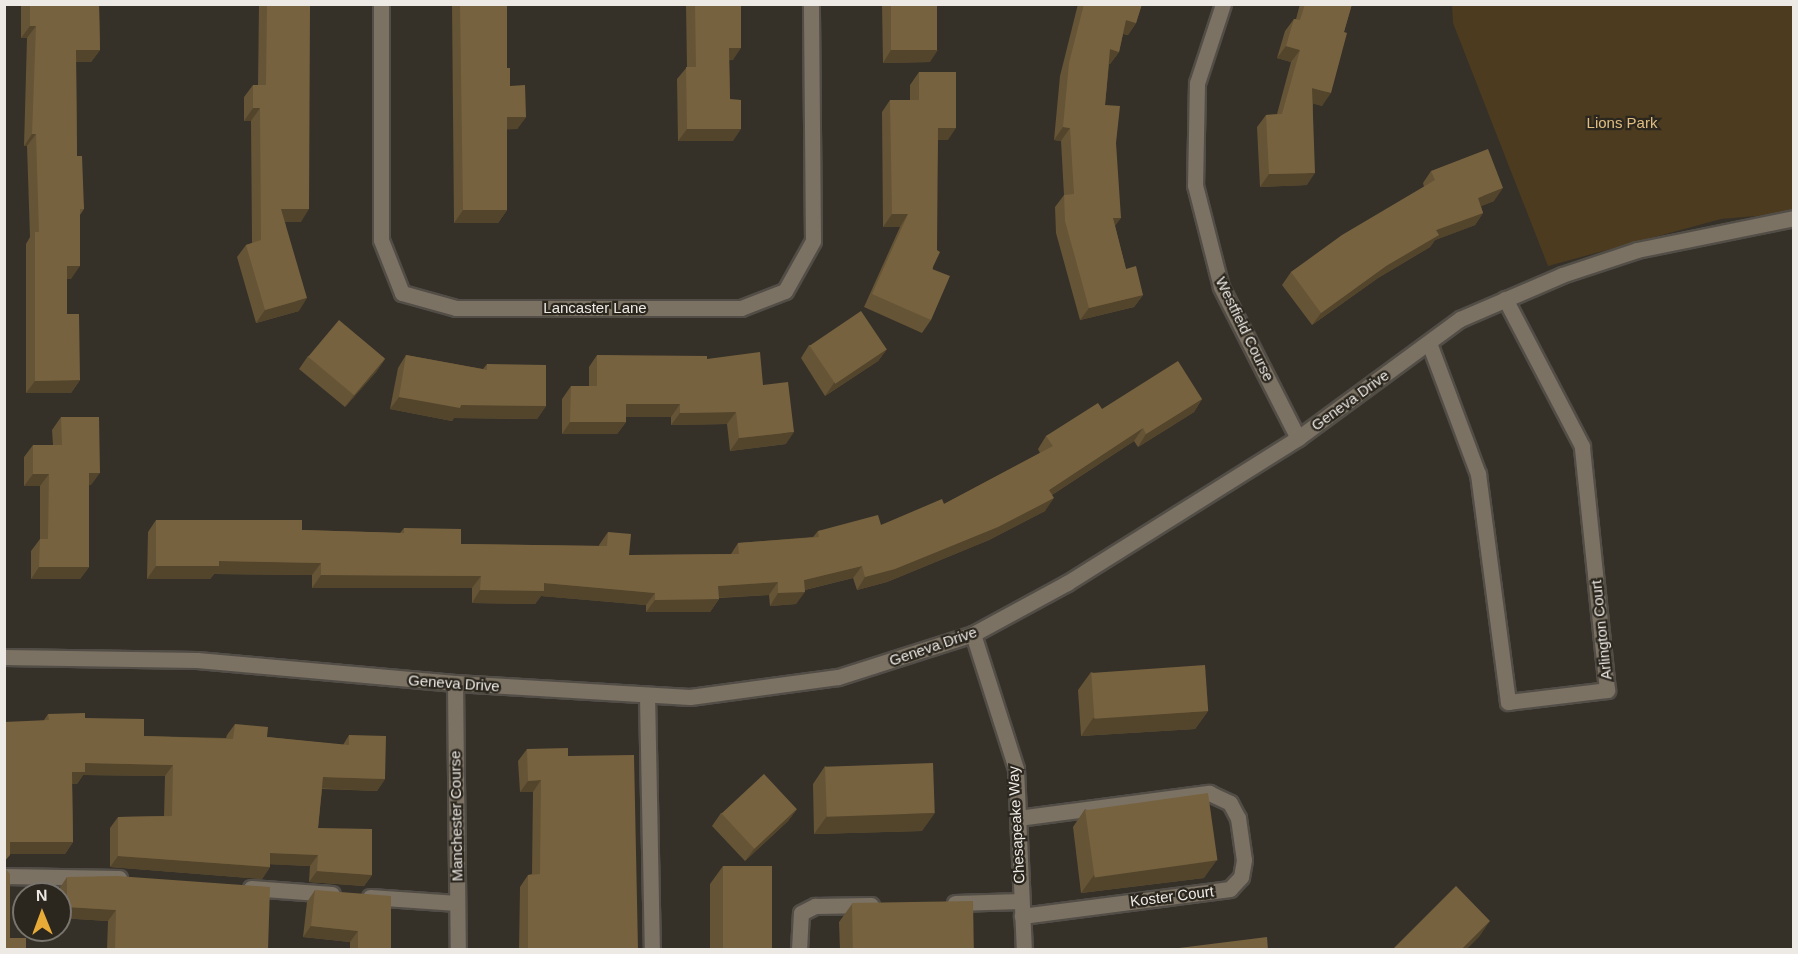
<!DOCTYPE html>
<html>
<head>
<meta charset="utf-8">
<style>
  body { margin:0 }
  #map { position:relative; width:1798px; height:954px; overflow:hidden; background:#353129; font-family:Helvetica,sans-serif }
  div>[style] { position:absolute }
  .green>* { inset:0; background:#4c3b1f }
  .roads { filter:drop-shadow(2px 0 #524e47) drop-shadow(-2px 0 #524e47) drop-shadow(0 2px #524e47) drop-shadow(0 -2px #524e47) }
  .minor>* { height:15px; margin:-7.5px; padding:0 7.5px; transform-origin:7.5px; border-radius:7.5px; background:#7c7263 }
  .wall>* { inset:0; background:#665436 }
  .shaded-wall>* { inset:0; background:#53452c }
  .building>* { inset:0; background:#77623f; transform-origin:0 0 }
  span { translate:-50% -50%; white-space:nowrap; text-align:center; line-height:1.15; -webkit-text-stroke:4.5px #2b271f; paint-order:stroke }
  .park-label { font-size:15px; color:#e1bd81 }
  .street-label { font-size:15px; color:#ede9e4 }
  .frame { position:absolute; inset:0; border:6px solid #ede9e4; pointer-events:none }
  .north { position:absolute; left:12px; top:882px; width:60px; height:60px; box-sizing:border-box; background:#2b271f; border:2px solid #79756e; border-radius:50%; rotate:359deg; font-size:16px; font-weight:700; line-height:24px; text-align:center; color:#ede9e4 }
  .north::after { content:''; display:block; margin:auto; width:21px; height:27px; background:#e8ab37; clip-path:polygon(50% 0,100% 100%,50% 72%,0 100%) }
</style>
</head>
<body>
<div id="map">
  <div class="green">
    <i style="clip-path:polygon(1452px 5px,1793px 5px,1793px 213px,1721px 219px,1548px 266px,1453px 23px)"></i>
  </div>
  <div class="roads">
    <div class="minor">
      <i style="left:381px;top:4px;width:236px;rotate:90deg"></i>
      <i style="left:381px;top:240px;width:57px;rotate:68.4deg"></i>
      <i style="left:402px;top:293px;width:56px;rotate:15.5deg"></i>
      <i style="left:456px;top:308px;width:285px"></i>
      <i style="left:741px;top:308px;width:47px;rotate:-21.1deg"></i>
      <i style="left:785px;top:291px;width:57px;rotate:-60.8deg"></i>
      <i style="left:813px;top:241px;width:237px;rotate:-90.5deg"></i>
      <i style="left:1223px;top:4px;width:83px;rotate:108.2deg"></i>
      <i style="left:1197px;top:83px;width:102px;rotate:91.1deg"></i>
      <i style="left:1195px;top:185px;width:105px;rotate:75.7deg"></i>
      <i style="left:1221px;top:287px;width:169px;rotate:63deg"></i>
      <i style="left:1429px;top:343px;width:140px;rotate:69.5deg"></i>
      <i style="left:1478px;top:474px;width:230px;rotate:82.5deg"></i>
      <i style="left:1508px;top:702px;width:100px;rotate:-6.9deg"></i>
      <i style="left:1607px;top:690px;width:245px;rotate:-95.9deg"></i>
      <i style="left:1582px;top:446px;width:166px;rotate:-117.6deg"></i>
      <i style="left:973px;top:634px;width:142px;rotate:72.3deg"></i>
      <i style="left:1016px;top:769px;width:181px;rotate:87.5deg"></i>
      <i style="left:4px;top:657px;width:193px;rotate:0.9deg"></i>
      <i style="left:197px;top:660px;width:259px;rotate:5.1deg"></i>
      <i style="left:455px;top:683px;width:235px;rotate:3.4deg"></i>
      <i style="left:690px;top:697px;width:149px;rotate:-7.7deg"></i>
      <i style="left:838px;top:677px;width:142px;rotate:-17.7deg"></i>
      <i style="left:973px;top:634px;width:107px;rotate:-28.5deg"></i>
      <i style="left:1067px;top:583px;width:273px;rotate:-32.1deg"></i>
      <i style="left:1298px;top:438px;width:201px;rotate:-36.3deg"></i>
      <i style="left:1460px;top:319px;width:111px;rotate:-23.3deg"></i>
      <i style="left:1562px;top:275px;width:79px;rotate:-18.4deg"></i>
      <i style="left:1637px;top:250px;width:160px;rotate:-11.5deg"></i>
      <i style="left:455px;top:683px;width:267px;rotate:89.4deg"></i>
      <i style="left:647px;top:695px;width:255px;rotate:88.9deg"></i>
      <i style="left:1018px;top:818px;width:193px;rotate:-7.5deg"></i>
      <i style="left:1209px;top:793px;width:23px;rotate:25deg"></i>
      <i style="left:1230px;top:803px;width:17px;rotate:62deg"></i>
      <i style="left:1238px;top:818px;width:42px;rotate:81.9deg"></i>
      <i style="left:1244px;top:860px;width:17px;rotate:100deg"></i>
      <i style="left:1241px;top:877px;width:16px;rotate:133deg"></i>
      <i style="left:1230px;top:889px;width:210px;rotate:172.6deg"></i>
      <i style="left:4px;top:876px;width:115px;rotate:1deg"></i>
      <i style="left:251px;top:888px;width:81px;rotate:4.2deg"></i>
      <i style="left:370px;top:897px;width:87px;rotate:3.9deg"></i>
      <i style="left:955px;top:903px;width:66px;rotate:-1.7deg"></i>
      <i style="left:799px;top:950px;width:37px;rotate:-87deg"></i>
      <i style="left:801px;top:913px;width:16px;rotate:-27deg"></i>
      <i style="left:815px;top:906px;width:56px;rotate:-1deg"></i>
    </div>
  </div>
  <div class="wall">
    <i style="clip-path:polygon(21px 4px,99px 4px,100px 50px,91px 62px,76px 62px,77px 156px,84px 209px,80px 215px,71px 279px,67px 279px,67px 314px,80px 380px,71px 393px,26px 393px,26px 244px,30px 237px,27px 146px,24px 146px,27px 38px,21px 38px)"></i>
    <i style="clip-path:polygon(259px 4px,310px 4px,301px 222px,285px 222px,299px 311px,256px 323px,237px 257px,246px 245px,252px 243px,251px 121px,244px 121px,244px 97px,253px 85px,258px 85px)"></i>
    <i style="clip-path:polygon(452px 4px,507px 4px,507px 68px,510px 86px,526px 117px,517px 129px,507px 129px,507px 210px,498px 223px,454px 223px)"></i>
    <i style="clip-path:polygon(686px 4px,741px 4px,733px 60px,729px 60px,730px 99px,733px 141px,678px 141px,677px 79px,687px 67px)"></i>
    <i style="clip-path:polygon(882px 4px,937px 4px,930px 62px,883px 63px)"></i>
    <i style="clip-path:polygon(1078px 4px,1142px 4px,1136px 23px,1128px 35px,1123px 34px,1119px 52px,1110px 64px,1109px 64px,1105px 105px,1116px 143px,1115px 226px,1126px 269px,1143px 295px,1134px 307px,1080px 320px,1056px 233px,1055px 207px,1064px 195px,1061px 141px,1054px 140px,1060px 76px)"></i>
    <i style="clip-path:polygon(1300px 4px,1352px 4px,1322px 106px,1313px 103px,1307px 185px,1260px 187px,1257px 127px,1266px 115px,1277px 114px,1291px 62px,1277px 58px,1285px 31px,1294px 19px,1296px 19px)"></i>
    <i style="clip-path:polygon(919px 72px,948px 140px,938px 140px,931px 320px,922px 333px,864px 307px,900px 227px,883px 227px,882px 112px,890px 100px,910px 100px,910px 85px)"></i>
    <i style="clip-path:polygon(1431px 171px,1494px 201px,1481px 206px,1483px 213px,1475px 225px,1435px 240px,1430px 247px,1378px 278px,1312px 325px,1282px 285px,1291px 272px,1424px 187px,1423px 183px)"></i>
    <i style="clip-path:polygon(809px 345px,887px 349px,878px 361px,825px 396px,801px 358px)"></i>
    <i style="clip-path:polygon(406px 355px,483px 369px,487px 364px,546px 406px,537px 419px,454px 418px,452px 421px,390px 409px,398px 368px)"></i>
    <i style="clip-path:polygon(597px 355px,707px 359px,763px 385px,786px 444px,730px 451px,727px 424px,671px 425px,671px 417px,626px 417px,626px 422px,617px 434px,562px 434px,562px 399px,571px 386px,589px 386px,589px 367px)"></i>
    <i style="clip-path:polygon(308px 356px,385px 359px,376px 372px,345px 407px,299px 369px)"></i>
    <i style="clip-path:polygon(1202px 399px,1194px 412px,1138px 447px,1134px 441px,1052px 495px,1045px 511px,989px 540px,887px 582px,857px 590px,853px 578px,805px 590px,796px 604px,770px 606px,769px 595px,719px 598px,719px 599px,710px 612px,646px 612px,646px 605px,541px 596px,535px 604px,472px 603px,472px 588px,312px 588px,312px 575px,214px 574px,210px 579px,147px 579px,148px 532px,156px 520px,302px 530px,400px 533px,404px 528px,461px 544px,599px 546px,599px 545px,608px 532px,629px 555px,731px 554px,738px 543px,813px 537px,818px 531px,881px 525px,944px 504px,1040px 453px,1038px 449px,1046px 436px,1102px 409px)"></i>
    <i style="clip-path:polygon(61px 417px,91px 485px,89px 485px,89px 567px,80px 579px,31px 579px,31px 551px,40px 539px,40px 486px,24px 486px,24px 457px,33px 445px,53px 445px,52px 430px)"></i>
    <i style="clip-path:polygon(1091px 672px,1208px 711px,1195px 729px,1081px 736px,1078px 690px)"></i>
    <i style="clip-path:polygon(48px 714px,85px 718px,144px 736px,226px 738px,227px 735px,235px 724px,267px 737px,343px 745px,349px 735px,385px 779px,377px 791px,322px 789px,318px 828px,372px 875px,364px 886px,309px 882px,310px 866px,270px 864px,270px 867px,262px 879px,110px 867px,110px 828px,118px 817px,164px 816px,165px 776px,83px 775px,77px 784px,72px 784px,73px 842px,65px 854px,10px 854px,44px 720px)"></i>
    <i style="clip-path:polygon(527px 749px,568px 756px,638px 950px,519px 950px,520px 887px,528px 875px,532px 874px,533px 792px,520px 792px,518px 761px)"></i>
    <i style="clip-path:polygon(825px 766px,922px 831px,814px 834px,813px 784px)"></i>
    <i style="clip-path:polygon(797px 809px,788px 821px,745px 861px,712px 826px,721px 813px)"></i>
    <i style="clip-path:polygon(1085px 809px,1204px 878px,1081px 893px,1073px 827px)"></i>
    <i style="clip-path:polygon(723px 866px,772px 950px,710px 950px,710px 884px)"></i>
    <i style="clip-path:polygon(67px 877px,268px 950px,107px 950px,108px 921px,60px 918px,60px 894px,59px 894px,59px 889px)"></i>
    <i style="clip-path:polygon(315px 890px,391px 950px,350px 950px,350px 942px,303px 937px,307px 902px)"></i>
    <i style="clip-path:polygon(852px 904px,974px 950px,840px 950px,839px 922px)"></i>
  </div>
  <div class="shaded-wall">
    <i style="clip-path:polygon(1126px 20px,1136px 23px,1128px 35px,1117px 32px)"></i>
    <i style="clip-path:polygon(30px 26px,36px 26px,27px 38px,21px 38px)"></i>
    <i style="clip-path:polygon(1286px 46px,1300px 50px,1291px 62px,1277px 58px)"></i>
    <i style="clip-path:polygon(729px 48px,741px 48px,733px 60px,721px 61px)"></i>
    <i style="clip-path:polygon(1110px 49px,1119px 52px,1110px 64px,1101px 62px)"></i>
    <i style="clip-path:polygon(76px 50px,100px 50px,91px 62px,67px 62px)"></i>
    <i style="clip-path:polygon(891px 50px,938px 50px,930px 62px,883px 63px)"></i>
    <i style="clip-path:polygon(1312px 88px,1331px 93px,1322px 106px,1303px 101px)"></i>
    <i style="clip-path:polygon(253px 108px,260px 108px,251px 121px,244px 121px)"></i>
    <i style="clip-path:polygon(507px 117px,526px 117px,517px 129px,498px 130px)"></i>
    <i style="clip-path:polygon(1063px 127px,1070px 128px,1061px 141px,1054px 140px)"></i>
    <i style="clip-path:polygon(938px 128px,956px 128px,948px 140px,929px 140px)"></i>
    <i style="clip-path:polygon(687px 129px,741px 129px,733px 141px,678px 141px)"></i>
    <i style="clip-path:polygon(32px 134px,36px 134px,27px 146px,24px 146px)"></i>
    <i style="clip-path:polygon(1315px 173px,1307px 185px,1260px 187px,1269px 174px)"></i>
    <i style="clip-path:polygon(1503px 188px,1494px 201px,1469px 211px,1478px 198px)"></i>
    <i style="clip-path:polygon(281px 209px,309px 209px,301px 222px,272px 222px)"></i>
    <i style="clip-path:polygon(463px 210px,507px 210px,498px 223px,454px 223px)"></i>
    <i style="clip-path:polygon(1483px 213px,1475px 225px,1435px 240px,1430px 247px,1378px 278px,1312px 325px,1321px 313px,1436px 230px)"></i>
    <i style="clip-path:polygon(892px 214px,908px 214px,900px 227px,883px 227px)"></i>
    <i style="clip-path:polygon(1113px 218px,1121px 218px,1112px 230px)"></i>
    <i style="clip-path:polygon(67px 266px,80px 266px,71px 279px,58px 279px)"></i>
    <i style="clip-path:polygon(1143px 295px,1134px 307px,1080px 320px,1089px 308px)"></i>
    <i style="clip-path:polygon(307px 298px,299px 311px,256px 323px,265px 310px)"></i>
    <i style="clip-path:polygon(887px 349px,878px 361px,825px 396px,834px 383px)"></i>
    <i style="clip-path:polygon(385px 359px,376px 372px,345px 407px,354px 395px)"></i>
    <i style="clip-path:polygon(80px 380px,71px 393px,26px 393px,35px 381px)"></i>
    <i style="clip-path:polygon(399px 397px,461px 405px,546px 406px,537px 419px,454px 418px,452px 421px,390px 409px)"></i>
    <i style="clip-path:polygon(1202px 399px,1194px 412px,1138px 447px,1146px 434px)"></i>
    <i style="clip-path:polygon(626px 404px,680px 404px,671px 417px,617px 417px)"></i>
    <i style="clip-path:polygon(736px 412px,727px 424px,671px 425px,680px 413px)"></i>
    <i style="clip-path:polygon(570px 422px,626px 422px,617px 434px,562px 434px)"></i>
    <i style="clip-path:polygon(1143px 428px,1134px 441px,1041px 502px,1049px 490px)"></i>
    <i style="clip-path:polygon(794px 432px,786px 444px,730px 451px,739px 438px)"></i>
    <i style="clip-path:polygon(89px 473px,100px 473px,91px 485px,81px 486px)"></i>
    <i style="clip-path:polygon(33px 474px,49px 474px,40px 486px,24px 486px)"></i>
    <i style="clip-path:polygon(1054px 498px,1045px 511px,989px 540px,887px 582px,857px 590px,865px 577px)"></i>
    <i style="clip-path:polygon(219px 561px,321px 563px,312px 575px,214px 574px,210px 579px,147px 579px,156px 566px)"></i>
    <i style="clip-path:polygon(862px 566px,853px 578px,796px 592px,805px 592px,796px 604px,770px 606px,778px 593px,804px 580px)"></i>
    <i style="clip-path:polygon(39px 567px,89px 567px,80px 579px,31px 579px)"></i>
    <i style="clip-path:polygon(321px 575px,481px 576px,472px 588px,312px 588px)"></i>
    <i style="clip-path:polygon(778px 582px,769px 595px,710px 598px,718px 586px)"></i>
    <i style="clip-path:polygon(544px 583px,655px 593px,646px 605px,541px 596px,535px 604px,472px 603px,480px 590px)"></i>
    <i style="clip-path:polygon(719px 599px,710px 612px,646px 612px,655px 600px)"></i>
    <i style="clip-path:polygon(1208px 711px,1195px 729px,1081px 736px,1093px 718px)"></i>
    <i style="clip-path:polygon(85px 763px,173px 765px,165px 776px,83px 775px,77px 784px,64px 784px,72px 772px)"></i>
    <i style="clip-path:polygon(323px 777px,385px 779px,377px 791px,315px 788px)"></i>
    <i style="clip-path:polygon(541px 780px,533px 792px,520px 792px,528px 781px)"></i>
    <i style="clip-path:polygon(797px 809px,788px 821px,745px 861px,754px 849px)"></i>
    <i style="clip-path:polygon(935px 813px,922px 831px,814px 834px,827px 816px)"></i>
    <i style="clip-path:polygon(10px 842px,73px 842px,65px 854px,4px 854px)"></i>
    <i style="clip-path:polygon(270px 853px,318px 855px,310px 866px,262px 864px)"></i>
    <i style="clip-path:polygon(118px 856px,270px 867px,262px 879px,110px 867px)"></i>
    <i style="clip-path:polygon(1217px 860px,1204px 878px,1081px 893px,1094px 875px)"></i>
    <i style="clip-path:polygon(317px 871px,372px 875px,364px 886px,309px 882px)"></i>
    <i style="clip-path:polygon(67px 907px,116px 910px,108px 921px,60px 918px,60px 916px)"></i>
    <i style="clip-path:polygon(1490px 921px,1479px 937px,1466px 950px,1461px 950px)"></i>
    <i style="clip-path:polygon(311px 926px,358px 931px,350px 942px,303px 937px)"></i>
  </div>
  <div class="building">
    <i style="clip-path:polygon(30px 4px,99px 4px,100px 50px,76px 50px,77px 156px,82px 156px,84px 209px,80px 209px,80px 266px,67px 266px,67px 314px,79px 314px,80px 380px,35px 381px,35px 232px,39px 232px,36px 134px,32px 134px,36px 26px,30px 26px)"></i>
    <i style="clip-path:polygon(267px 4px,310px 4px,309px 209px,281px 209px,307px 298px,265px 310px,246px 245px,261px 240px,260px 108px,253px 108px,253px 85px,266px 85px)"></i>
    <i style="clip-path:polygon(460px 4px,507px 4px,507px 68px,510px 68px,510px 86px,525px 85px,526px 117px,507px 117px,507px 210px,463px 210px)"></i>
    <i style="clip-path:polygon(695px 4px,741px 4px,741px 48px,729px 48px,730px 99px,741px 100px,741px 129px,687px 129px,686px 67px,696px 67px)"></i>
    <i style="left:891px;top:4px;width:46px;height:46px"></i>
    <i style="clip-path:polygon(1084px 4px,1142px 4px,1136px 23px,1126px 20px,1119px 52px,1110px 49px,1105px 105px,1120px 106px,1116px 143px,1121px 218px,1113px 218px,1126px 269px,1136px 266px,1143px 295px,1089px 308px,1065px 221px,1064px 195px,1074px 194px,1070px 128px,1063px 127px,1069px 63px)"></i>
    <i style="clip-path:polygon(1305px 4px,1352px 4px,1344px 32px,1347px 33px,1331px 93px,1312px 88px,1315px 173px,1269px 174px,1266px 115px,1282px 114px,1300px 50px,1286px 46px,1294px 19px,1300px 20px)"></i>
    <i style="clip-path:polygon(919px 72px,956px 72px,956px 128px,938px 128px,937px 250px,940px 252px,932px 269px,950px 276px,931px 320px,872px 294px,908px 214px,892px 214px,890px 100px,919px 100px)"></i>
    <i style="clip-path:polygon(1488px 149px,1503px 188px,1478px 198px,1483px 213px,1436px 230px,1439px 235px,1386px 266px,1321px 313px,1291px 272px,1342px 235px,1435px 180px,1431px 171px)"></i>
    <i style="left:861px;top:311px;width:46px;height:62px;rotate:56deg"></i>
    <i style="left:339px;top:320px;width:60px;height:48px;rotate:40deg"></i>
    <i style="clip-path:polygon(760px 352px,763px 385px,788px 382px,794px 432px,739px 438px,736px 412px,680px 413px,680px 404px,626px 404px,626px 422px,570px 422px,571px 386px,597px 386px,597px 355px,707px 356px,707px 359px)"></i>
    <i style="clip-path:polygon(406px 355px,487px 370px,487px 364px,546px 365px,546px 406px,461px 405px,460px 408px,399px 397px)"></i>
    <i style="clip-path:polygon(1178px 361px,1202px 399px,1146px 434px,1143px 428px,1049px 490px,1054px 498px,998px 527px,895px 569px,865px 577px,862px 566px,804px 580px,805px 592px,778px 593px,778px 582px,718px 586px,719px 599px,655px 600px,655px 593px,544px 583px,544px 591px,480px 590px,481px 576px,321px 575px,321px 563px,219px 561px,219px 566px,156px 566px,156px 520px,302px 520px,302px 530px,404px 533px,404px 528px,461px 529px,461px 544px,607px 546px,608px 532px,631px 534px,629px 555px,739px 554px,738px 543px,819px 537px,818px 531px,878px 515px,881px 525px,942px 499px,944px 504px,1053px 446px,1046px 436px,1098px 403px,1102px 409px)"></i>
    <i style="clip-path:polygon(61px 417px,99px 417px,100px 473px,89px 473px,89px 567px,39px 567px,40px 539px,48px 539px,49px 474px,33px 474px,33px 445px,62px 445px)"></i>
    <i style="left:1205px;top:665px;width:46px;height:114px;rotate:86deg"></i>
    <i style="clip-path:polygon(85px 713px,85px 718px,144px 719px,144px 736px,233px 739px,235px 724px,268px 727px,267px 737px,349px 745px,349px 735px,386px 736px,385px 779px,323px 777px,318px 828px,372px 829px,372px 875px,317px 871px,318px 855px,270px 853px,270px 867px,118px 856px,118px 817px,172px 816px,173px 765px,85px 763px,85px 772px,72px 772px,73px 842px,10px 842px,10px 855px,4px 862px,4px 722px,49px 720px,48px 714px)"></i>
    <i style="clip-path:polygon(568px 748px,568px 756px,634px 755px,638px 950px,528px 950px,528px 875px,540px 874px,541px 780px,528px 781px,527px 749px)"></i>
    <i style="left:933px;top:763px;width:50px;height:108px;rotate:88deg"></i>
    <i style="left:764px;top:774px;width:48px;height:58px;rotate:47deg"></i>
    <i style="left:1208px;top:793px;width:68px;height:124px;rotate:82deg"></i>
    <i style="left:723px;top:866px;width:49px;height:84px"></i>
    <i style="clip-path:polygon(4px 867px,10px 874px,10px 938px,26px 938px,26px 950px,4px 950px)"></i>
    <i style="clip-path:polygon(117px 876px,270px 887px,268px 950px,115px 950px,116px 910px,67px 907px,67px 877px)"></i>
    <i style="clip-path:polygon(1456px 886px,1490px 921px,1461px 950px,1392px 950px)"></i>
    <i style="clip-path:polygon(315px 890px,391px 896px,391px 950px,358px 950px,358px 931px,311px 926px)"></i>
    <i style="left:973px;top:901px;width:49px;height:121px;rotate:89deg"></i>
    <i style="clip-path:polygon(1267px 937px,1268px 950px,1163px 950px)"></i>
  </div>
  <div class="park-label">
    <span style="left:1622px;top:123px">Lions Park</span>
  </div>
  <div class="street-label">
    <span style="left:595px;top:308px">Lancaster Lane</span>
    <span style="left:1245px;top:329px;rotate:64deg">Westfield Course</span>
    <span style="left:1350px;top:400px;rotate:-36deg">Geneva Drive</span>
    <span style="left:1601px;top:630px;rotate:-96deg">Arlington Court</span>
    <span style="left:933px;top:646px;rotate:-19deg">Geneva Drive</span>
    <span style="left:454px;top:683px;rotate:4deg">Geneva Drive</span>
    <span style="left:456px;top:816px;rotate:-91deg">Manchester Course</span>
    <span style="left:1016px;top:825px;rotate:-93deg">Chesapeake Way</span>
    <span style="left:1172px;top:896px;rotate:-7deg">Koster Court</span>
  </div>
  <div class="frame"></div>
  <div class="north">N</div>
</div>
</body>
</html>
